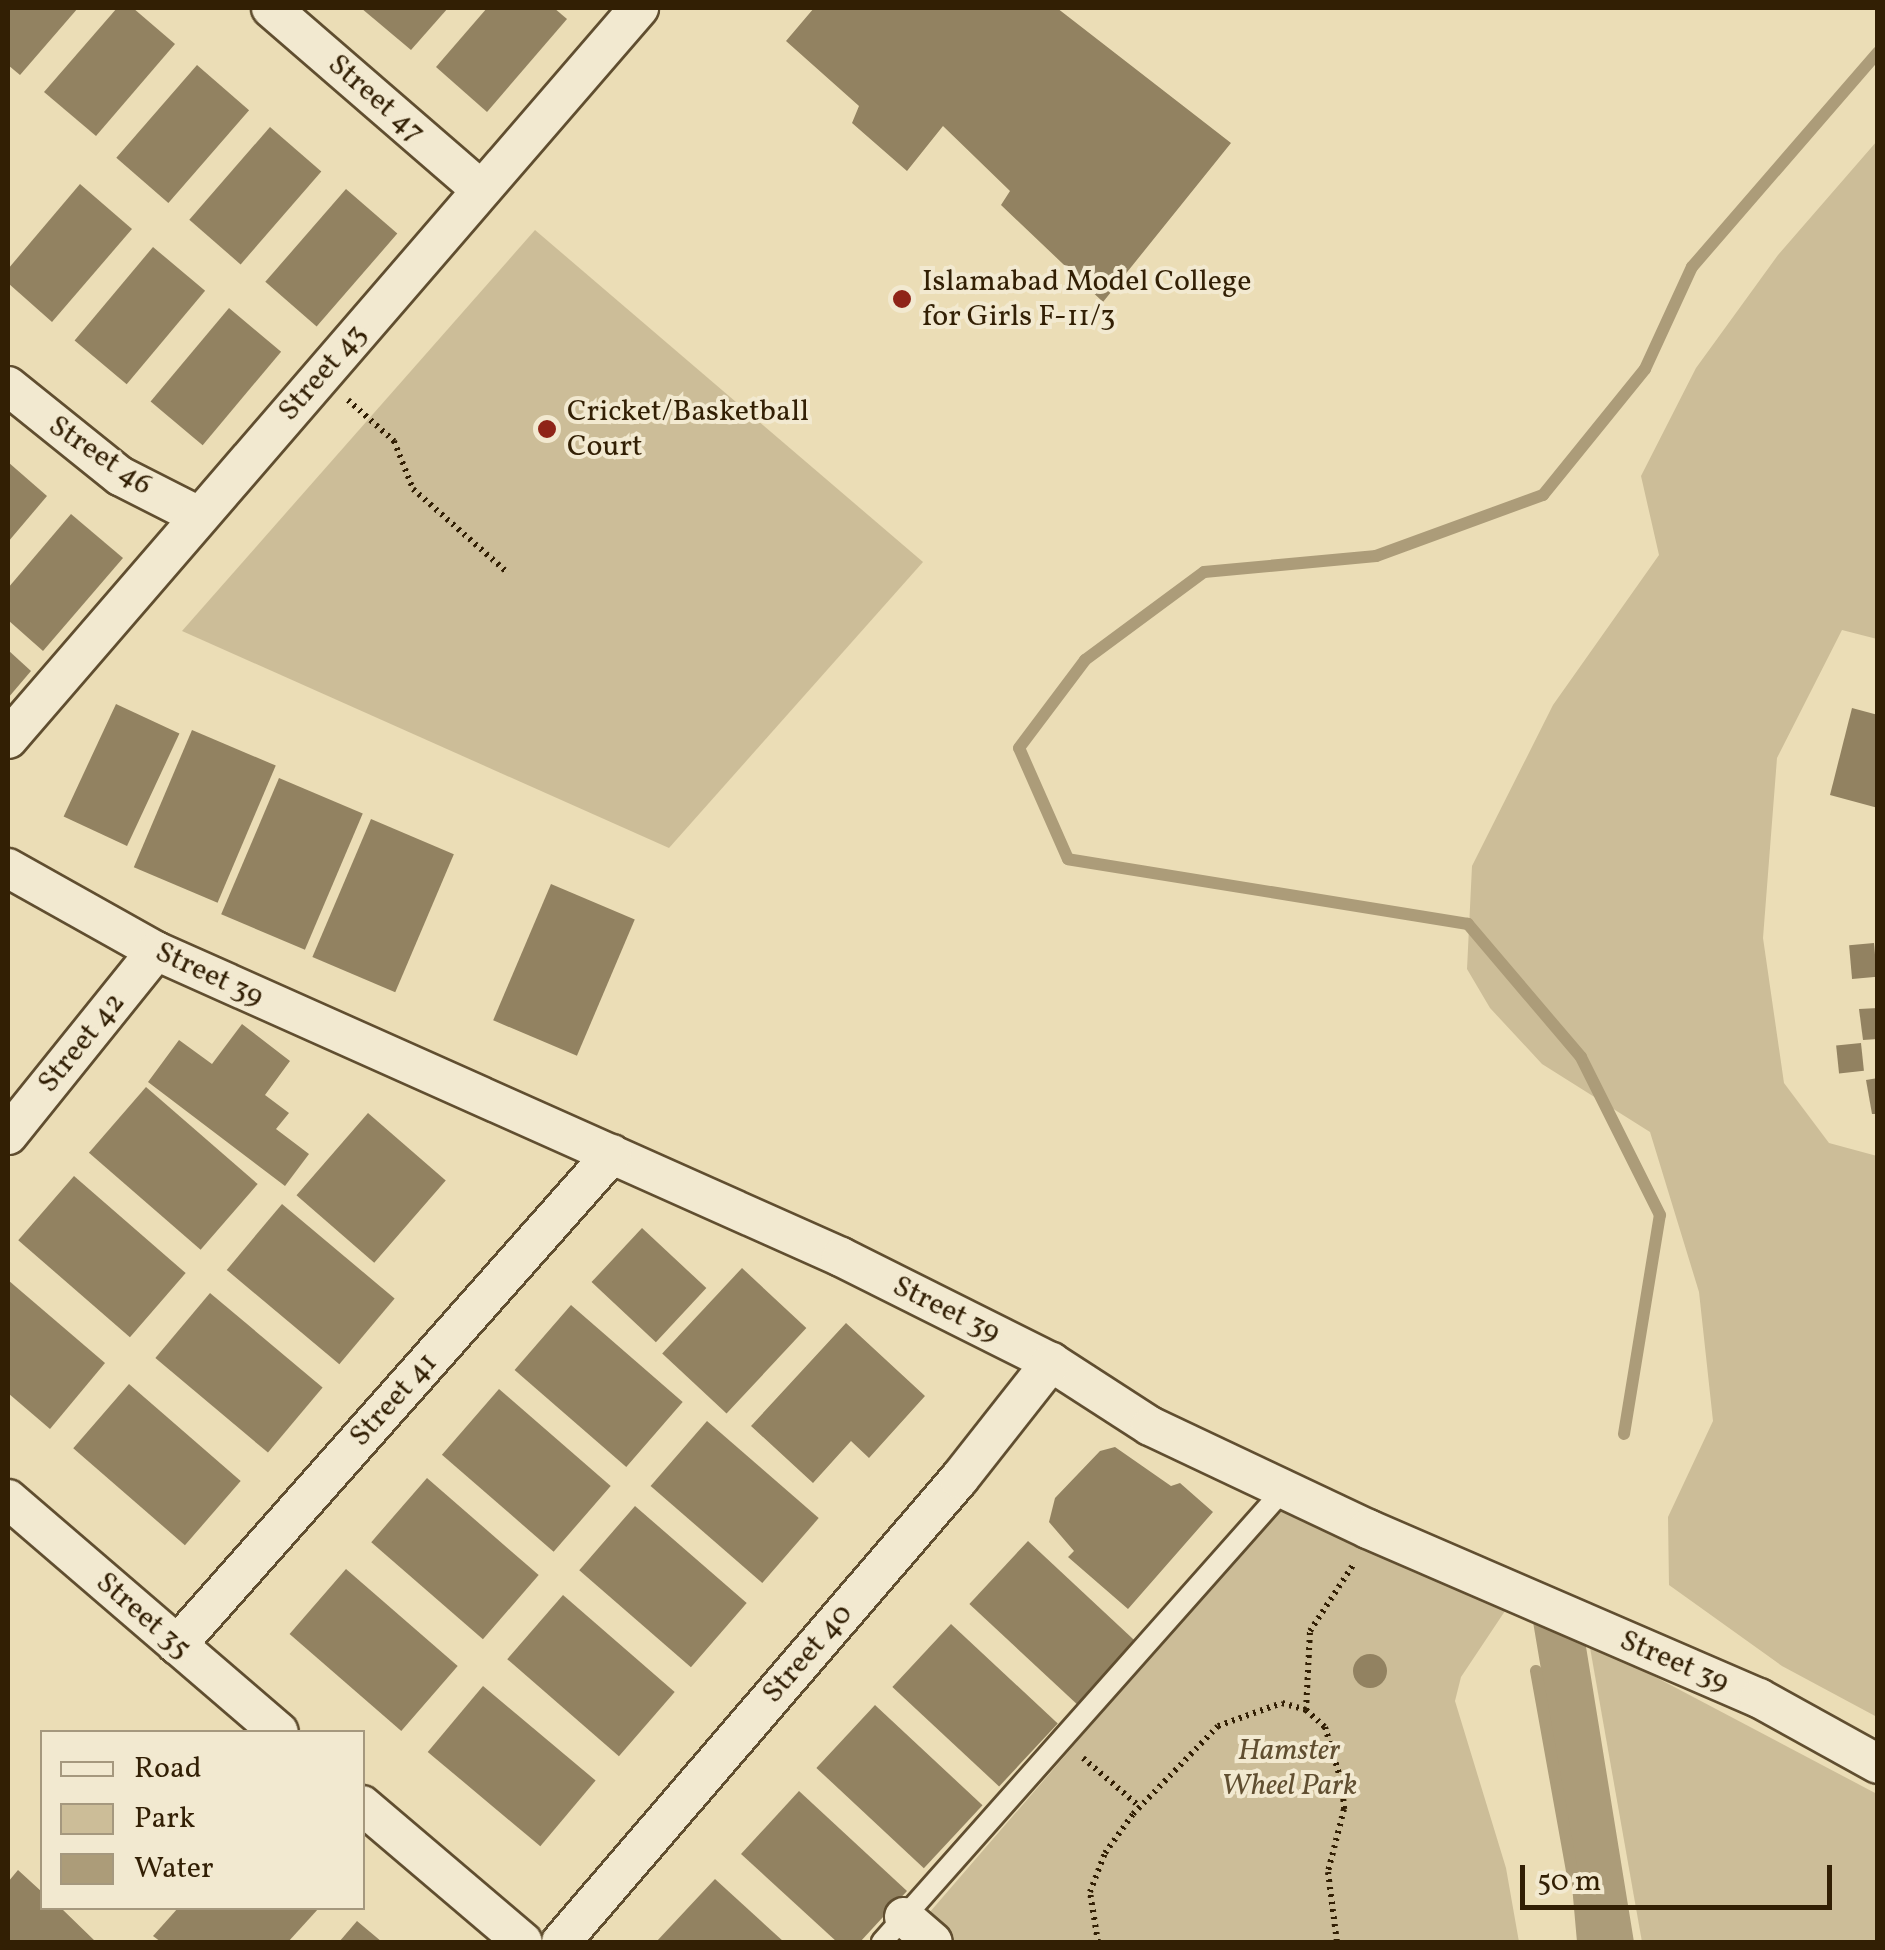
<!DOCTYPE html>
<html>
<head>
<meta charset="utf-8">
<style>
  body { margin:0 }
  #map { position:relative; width:1885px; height:1950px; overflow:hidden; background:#ebddb6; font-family:Vollkorn,serif }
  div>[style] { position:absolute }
  .green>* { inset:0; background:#ccbd98 }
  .water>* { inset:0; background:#ac9c79 }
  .stream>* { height:12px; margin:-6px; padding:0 6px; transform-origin:6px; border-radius:6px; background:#ac9c79 }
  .building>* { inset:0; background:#928261; transform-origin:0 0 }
  .round { border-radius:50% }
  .path>* { height:6px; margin-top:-3px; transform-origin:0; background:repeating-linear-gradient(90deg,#321f04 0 2.5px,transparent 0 7.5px) }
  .roads { filter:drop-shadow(2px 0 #604e30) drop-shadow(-2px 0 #604e30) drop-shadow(0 2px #604e30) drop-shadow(0 -2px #604e30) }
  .service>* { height:20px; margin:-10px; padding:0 10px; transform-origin:10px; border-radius:10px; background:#f2e9d0 }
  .minor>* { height:38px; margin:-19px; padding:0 19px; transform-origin:19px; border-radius:19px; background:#f2e9d0 }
  .dots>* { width:28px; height:28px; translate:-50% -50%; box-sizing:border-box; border:5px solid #f2e9d0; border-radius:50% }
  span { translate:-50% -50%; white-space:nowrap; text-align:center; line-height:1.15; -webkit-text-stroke:8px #f2e9d0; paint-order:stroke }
  .street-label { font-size:30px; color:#321f04 }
  .poi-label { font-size:30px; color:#321f04 }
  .left { translate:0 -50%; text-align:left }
  .park-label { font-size:30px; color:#604e30; font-style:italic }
  .frame { position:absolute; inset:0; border:10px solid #321f04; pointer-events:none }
  .legend { position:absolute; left:40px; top:1730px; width:325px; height:180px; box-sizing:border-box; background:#f2e9d0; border:2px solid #a5987e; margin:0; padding:12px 18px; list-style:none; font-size:30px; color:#321f04 }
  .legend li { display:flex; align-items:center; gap:20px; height:50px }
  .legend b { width:50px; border:2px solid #a5987e }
  .scale { position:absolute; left:1520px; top:1865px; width:312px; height:45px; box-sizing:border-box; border:5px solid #321f04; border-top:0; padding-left:12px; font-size:30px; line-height:35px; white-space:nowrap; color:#321f04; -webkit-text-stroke:8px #f2e9d0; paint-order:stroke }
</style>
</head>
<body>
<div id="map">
  <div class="green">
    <i style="clip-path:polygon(1877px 141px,1877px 639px,1842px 630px,1777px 758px,1763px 938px,1784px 1083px,1829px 1143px,1877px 1156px,1877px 1717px,1782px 1666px,1669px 1585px,1668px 1517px,1713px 1421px,1699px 1292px,1650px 1132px,1542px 1064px,1490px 1008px,1467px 969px,1472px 866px,1553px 705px,1659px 555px,1641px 476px,1696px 368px,1778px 255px)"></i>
    <i style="clip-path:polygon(535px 230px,923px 562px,669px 848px,182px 631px)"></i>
    <i style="clip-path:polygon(1292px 1493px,1517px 1593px,1461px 1677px,1455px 1701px,1506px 1868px,1519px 1942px,948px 1942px,923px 1920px)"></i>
    <i style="clip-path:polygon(1589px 1642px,1877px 1794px,1877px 1942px,1642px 1942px)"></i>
  </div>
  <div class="water">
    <i style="clip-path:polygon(1529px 1598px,1582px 1622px,1634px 1942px,1577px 1942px,1566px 1818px)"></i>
  </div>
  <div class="stream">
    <i style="left:1624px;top:1434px;width:222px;rotate:-80.7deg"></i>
    <i style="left:1660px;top:1215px;width:177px;rotate:-116.6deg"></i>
    <i style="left:1581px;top:1057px;width:175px;rotate:-130.4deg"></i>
    <i style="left:1468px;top:924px;width:405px;rotate:-170.8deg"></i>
    <i style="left:1068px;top:859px;width:121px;rotate:-113.8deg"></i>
    <i style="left:1019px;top:748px;width:110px;rotate:-53.1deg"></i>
    <i style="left:1085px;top:660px;width:148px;rotate:-36.5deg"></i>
    <i style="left:1204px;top:572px;width:173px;rotate:-5.3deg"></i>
    <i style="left:1376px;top:556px;width:178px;rotate:-20.1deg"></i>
    <i style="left:1543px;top:495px;width:162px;rotate:-51deg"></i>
    <i style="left:1645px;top:369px;width:112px;rotate:-65.3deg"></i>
    <i style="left:1692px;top:267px;width:284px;rotate:-49.1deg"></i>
    <i style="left:1536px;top:1671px;width:203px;rotate:79.8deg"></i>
  </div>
  <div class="building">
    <i style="clip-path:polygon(8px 8px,78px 8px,20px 75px,8px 65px)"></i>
    <i style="clip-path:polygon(117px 8px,133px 8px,175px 44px,96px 136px,44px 92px)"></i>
    <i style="clip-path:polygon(361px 8px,448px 8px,411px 50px)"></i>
    <i style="clip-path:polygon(487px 8px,554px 8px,567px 19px,487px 112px,436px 67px)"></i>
    <i style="clip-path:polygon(814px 8px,1057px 8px,1231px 143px,1103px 302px,1001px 205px,1010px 191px,943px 126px,907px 171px,852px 123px,859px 106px,786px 41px)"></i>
    <i style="left:197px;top:65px;width:69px;height:123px;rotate:41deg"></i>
    <i style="left:270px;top:127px;width:68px;height:123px;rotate:41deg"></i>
    <i style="clip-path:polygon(80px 184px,132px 229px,52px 322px,8px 283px,8px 269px)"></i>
    <i style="left:346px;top:189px;width:68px;height:123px;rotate:41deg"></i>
    <i style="left:153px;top:247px;width:68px;height:122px;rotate:40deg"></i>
    <i style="left:229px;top:308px;width:68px;height:122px;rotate:40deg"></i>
    <i style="clip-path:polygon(8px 462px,47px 496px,8px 542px)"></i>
    <i style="clip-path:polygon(71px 514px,123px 558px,43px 651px,8px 620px,8px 588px)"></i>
    <i style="clip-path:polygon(8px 650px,31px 671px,8px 698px)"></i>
    <i style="left:116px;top:704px;width:70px;height:124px;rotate:25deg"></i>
    <i style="clip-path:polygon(1852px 708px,1878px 715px,1878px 808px,1830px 795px)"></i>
    <i style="left:192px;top:730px;width:91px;height:149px;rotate:23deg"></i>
    <i style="left:279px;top:778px;width:91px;height:148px;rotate:23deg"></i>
    <i style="left:371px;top:819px;width:90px;height:150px;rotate:23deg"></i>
    <i style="left:551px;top:884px;width:91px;height:148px;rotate:23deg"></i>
    <i style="left:1874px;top:943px;width:34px;height:25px;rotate:85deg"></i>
    <i style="clip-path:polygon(1878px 1008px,1878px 1039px,1863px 1040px,1859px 1009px)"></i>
    <i style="clip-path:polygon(242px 1024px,290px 1061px,265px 1095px,289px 1113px,276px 1129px,309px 1154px,285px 1186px,148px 1082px,179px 1040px,212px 1064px)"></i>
    <i style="left:1861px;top:1043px;width:28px;height:25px;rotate:84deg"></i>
    <i style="clip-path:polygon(1878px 1078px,1878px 1114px,1872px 1114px,1866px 1080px)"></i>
    <i style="left:146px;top:1087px;width:148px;height:87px;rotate:41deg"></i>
    <i style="left:368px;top:1113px;width:103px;height:109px;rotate:41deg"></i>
    <i style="left:74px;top:1176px;width:148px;height:85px;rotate:41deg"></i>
    <i style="left:282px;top:1204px;width:147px;height:86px;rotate:40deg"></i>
    <i style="left:642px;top:1228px;width:88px;height:74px;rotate:43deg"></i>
    <i style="left:742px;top:1268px;width:88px;height:117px;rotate:43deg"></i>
    <i style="clip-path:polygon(8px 1280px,105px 1363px,50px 1429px,8px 1393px)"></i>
    <i style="left:210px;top:1293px;width:147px;height:85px;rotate:40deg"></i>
    <i style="left:571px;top:1305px;width:148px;height:86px;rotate:41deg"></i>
    <i style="clip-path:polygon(846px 1323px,925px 1396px,869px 1458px,851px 1441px,813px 1483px,751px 1426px)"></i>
    <i style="left:129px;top:1384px;width:148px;height:85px;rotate:41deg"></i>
    <i style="left:499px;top:1389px;width:148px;height:87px;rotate:41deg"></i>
    <i style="left:707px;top:1421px;width:148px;height:86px;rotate:41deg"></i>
    <i style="clip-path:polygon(1115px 1447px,1171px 1486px,1180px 1483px,1213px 1512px,1128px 1609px,1068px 1557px,1074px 1551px,1049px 1522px,1055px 1498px,1100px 1451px)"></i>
    <i style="left:427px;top:1478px;width:148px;height:85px;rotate:41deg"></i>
    <i style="left:635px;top:1506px;width:148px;height:85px;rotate:41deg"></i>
    <i style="left:1028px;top:1541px;width:148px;height:86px;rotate:43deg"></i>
    <i style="left:346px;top:1569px;width:148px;height:86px;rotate:41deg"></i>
    <i style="left:563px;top:1595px;width:148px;height:85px;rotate:41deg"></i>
    <i style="left:951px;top:1624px;width:146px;height:86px;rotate:43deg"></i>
    <i class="round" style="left:1353px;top:1654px;width:34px;height:34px"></i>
    <i style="left:483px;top:1686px;width:147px;height:86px;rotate:40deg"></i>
    <i style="left:875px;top:1705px;width:147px;height:86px;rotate:43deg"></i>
    <i style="clip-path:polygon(799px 1791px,907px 1891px,860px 1942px,837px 1942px,741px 1854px)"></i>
    <i style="clip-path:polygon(18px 1870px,42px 1892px,42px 1908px,61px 1908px,96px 1942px,8px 1942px,8px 1882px)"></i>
    <i style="clip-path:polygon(715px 1879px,784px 1942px,656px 1942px)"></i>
    <i style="clip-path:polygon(178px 1908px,319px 1908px,288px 1942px,161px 1942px,153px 1936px)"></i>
    <i style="clip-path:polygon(357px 1921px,382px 1942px,339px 1942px)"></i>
  </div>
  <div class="path">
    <i style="left:348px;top:400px;width:62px;rotate:41.7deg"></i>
    <i style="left:394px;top:441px;width:52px;rotate:68.4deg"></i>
    <i style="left:413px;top:489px;width:127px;rotate:41.5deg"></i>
    <i style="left:1306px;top:1710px;width:79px;rotate:-87.1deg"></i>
    <i style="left:1310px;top:1631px;width:82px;rotate:-56.9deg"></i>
    <i style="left:1083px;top:1758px;width:74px;rotate:40.6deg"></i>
    <i style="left:1098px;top:1942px;width:51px;rotate:-99.1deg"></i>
    <i style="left:1090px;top:1892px;width:42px;rotate:-69deg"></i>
    <i style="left:1105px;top:1853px;width:48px;rotate:-54.3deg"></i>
    <i style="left:1133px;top:1814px;width:122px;rotate:-46deg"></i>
    <i style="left:1218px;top:1726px;width:68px;rotate:-19.8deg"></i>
    <i style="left:1282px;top:1703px;width:25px;rotate:16deg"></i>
    <i style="left:1306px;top:1710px;width:25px;rotate:42deg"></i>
    <i style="left:1325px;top:1727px;width:59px;rotate:73.4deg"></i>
    <i style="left:1342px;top:1784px;width:25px;rotate:85deg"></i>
    <i style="left:1344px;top:1809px;width:65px;rotate:104.3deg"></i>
    <i style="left:1328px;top:1872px;width:71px;rotate:82.7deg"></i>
  </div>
  <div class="roads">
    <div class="service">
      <i style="left:882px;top:1942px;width:606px;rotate:-48.41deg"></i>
    </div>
    <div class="minor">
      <i style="left:271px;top:8px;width:278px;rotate:40.9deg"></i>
      <i style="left:8px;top:386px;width:144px;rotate:38.8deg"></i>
      <i style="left:120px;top:476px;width:89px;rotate:26.9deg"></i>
      <i style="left:8px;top:739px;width:966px;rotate:-49.2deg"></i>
      <i style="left:8px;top:868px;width:170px;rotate:29.3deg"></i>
      <i style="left:156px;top:951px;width:750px;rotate:24.07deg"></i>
      <i style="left:841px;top:1257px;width:235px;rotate:26.6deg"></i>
      <i style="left:1051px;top:1362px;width:118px;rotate:32.9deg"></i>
      <i style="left:1150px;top:1426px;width:241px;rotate:25.3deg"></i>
      <i style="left:1368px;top:1529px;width:426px;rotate:23.4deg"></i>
      <i style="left:1759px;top:1698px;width:136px;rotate:29deg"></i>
      <i style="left:8px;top:1135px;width:236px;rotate:-51.2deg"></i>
      <i style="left:8px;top:1499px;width:357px;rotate:40.7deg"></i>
      <i style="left:177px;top:1645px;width:656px;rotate:-48.46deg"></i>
      <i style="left:362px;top:1805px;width:211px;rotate:40.4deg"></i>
      <i style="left:904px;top:1917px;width:38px;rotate:41deg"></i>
      <i style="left:561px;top:1942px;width:611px;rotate:-49.32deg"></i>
      <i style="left:959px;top:1479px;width:149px;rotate:-51.8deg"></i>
    </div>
  </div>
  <div class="dots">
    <i style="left:902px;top:299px;background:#8f2418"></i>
    <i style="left:547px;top:429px;background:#8f2418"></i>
  </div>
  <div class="street-label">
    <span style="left:376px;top:99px;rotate:41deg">Street 47</span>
    <span style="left:323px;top:373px;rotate:-49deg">Street 43</span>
    <span style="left:100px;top:456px;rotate:34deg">Street 46</span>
    <span style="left:209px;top:975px;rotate:25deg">Street 39</span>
    <span style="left:82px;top:1043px;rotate:-51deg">Street 42</span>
    <span style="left:946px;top:1310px;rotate:26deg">Street 39</span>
    <span style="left:394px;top:1400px;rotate:-48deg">Street 41</span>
    <span style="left:143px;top:1616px;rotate:41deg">Street 35</span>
    <span style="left:808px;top:1654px;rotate:-49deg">Street 40</span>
    <span style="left:1674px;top:1662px;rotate:23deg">Street 39</span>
  </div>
  <div class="poi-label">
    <span class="left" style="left:922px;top:299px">Islamabad Model College<br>for Girls F-11/3</span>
    <span class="left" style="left:567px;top:429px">Cricket/Basketball<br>Court</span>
  </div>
  <div class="park-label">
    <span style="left:1289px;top:1768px">Hamster<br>Wheel Park</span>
  </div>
  <div class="frame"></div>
  <ul class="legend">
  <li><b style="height:12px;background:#f2e9d0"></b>Road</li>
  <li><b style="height:28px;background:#ccbd98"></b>Park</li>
  <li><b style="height:28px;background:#ac9c79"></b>Water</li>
  </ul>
  <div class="scale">50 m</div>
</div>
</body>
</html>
